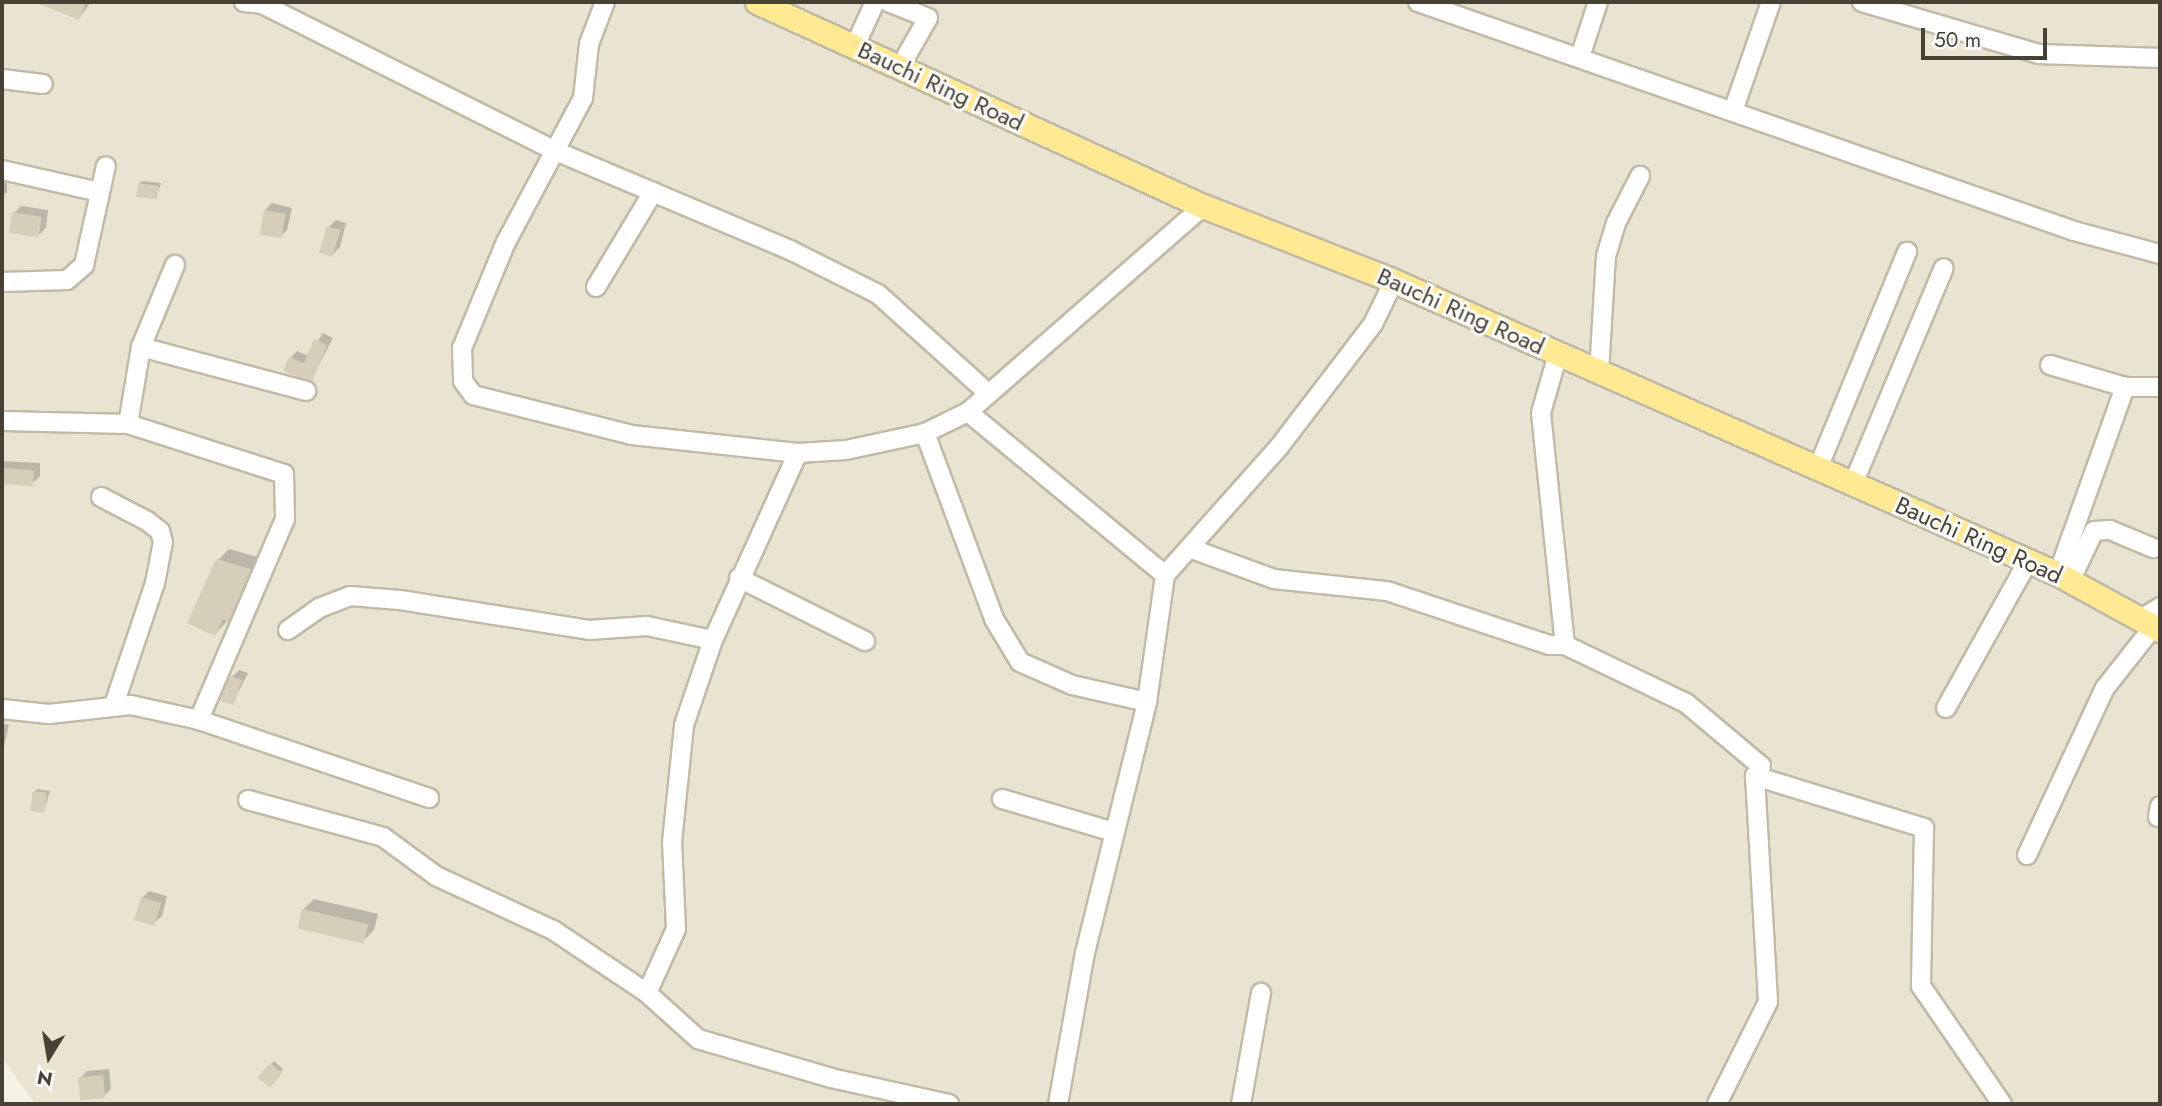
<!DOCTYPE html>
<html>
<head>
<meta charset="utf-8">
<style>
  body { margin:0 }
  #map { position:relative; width:2162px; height:1106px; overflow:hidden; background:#f4f1e5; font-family:Jost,sans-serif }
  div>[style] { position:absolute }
  .residential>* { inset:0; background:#e9e4d2 }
  .shadow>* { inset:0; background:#0003; transform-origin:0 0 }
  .building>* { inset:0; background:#d7ceb9; transform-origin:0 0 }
  .roads { filter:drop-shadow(2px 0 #c1baa7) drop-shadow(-2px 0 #c1baa7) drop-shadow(0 2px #c1baa7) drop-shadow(0 -2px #c1baa7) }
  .minor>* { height:18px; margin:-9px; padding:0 9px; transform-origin:9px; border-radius:9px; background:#fff }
  .major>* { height:23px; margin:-11.5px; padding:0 11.5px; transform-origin:11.5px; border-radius:11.5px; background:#ffea93 }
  span { translate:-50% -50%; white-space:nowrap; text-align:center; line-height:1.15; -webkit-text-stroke:6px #fff; paint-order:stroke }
  .street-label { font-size:24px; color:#484234 }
  .frame { position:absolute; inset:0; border:4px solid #484234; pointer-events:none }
  .north { position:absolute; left:14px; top:1022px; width:70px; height:70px; -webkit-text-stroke:5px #fff; paint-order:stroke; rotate:191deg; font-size:19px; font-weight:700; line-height:28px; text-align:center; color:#484234 }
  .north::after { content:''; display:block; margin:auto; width:24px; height:32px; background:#484234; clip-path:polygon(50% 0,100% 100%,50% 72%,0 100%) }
  .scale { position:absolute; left:1921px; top:28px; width:126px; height:32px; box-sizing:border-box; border:4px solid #484234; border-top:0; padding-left:9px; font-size:21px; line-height:24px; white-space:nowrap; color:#484234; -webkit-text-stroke:5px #fff; paint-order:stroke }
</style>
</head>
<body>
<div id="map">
  <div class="residential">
    <i style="clip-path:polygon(2px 2px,2160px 2px,2160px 1104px,35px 1104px,2px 1057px)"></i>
  </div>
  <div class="shadow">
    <i style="clip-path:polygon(46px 2px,91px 2px,79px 18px,45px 6px)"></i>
    <i style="clip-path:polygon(2px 172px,7px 174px,7px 192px,2px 197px)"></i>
    <i style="clip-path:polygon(142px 181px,161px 183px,156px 198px,139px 184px)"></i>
    <i style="clip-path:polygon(272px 203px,292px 208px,287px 230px,280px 237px,265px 210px)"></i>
    <i style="clip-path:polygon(21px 206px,48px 210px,46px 228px,39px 235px,14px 213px)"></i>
    <i style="clip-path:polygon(336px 220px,346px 223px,340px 247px,333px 254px,329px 227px)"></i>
    <i style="clip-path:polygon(323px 333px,333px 338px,311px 380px,290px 358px,297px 351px,309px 356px)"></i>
    <i style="clip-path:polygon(2px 461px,40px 463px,40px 476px,33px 483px,2px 482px)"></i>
    <i style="clip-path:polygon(229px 549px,261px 558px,239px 609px,215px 634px,218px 560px)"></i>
    <i style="clip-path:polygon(239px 670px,248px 673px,233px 703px,232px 677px)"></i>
    <i style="clip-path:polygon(2px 723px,9px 725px,2px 754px)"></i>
    <i style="clip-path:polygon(37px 789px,50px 791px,44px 811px,34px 792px)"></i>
    <i style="clip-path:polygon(149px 891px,167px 896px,162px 916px,154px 923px,142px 898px)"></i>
    <i style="clip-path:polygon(314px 899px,378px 914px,374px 930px,363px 941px,303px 910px)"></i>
    <i style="left:274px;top:1061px;width:12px;height:21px;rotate:42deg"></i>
    <i style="clip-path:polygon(109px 1069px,111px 1089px,104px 1096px,80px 1078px,87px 1071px)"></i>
  </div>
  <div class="building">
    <i style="clip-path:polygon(34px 2px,86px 2px,79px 20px)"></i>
    <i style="left:138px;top:183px;width:21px;height:14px;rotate:8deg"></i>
    <i style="left:264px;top:210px;width:22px;height:25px;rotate:10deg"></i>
    <i style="left:12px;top:212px;width:30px;height:21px;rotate:9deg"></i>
    <i style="left:327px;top:226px;width:14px;height:28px;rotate:17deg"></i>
    <i style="clip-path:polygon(314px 339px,327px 345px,312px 382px,283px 371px,289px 357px,304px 363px)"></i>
    <i style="left:2px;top:468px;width:32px;height:16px;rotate:4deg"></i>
    <i style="clip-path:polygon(216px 559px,251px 569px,229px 622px,223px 619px,215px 636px,187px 623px)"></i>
    <i style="clip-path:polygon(230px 676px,242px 680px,234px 705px,220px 701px)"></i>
    <i style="left:33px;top:791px;width:14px;height:20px;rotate:8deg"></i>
    <i style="left:141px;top:897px;width:21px;height:24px;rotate:17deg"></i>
    <i style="left:302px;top:909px;width:68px;height:20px;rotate:13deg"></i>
    <i style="left:270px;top:1063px;width:16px;height:19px;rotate:40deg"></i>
    <i style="left:103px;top:1075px;width:23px;height:25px;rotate:85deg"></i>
  </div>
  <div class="roads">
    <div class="minor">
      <i style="left:244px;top:2px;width:18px;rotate:6deg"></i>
      <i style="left:262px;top:4px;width:331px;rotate:26.6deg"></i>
      <i style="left:558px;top:152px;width:254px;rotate:22.9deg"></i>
      <i style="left:792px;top:251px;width:96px;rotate:26.6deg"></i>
      <i style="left:878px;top:294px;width:147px;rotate:42deg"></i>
      <i style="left:605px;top:2px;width:45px;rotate:110.9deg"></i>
      <i style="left:589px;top:44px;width:54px;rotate:96.3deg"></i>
      <i style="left:583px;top:98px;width:163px;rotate:118.1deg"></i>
      <i style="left:506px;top:242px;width:115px;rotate:112.5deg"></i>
      <i style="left:462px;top:348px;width:33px;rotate:88deg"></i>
      <i style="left:463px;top:381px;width:17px;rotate:54deg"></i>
      <i style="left:473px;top:395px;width:164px;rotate:14.1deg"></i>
      <i style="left:632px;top:435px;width:167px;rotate:6.2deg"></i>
      <i style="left:888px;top:2px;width:43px;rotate:21.8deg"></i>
      <i style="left:928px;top:18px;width:56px;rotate:119.7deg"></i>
      <i style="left:1418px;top:2px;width:695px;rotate:19.24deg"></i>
      <i style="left:2074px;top:231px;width:89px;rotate:15deg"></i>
      <i style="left:1862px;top:2px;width:184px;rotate:16.4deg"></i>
      <i style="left:2039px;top:54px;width:121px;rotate:1.9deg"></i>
      <i style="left:855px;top:46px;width:48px;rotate:-65.6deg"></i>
      <i style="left:1580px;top:57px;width:58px;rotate:-71.9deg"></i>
      <i style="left:2px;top:79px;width:41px;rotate:7deg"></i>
      <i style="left:1733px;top:111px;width:115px;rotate:-70.8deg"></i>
      <i style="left:2px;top:170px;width:100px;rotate:12.7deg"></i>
      <i style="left:2px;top:282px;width:65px;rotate:-1.8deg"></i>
      <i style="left:67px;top:280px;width:23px;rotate:-41deg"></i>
      <i style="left:84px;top:265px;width:101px;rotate:-77.5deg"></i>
      <i style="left:596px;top:287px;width:111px;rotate:-59deg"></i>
      <i style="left:141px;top:347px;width:171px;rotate:14.9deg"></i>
      <i style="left:1558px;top:354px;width:61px;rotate:106.1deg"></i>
      <i style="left:1541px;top:413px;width:233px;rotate:84.1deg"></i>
      <i style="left:1565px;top:645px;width:134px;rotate:25.6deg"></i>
      <i style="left:1686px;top:703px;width:98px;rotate:40deg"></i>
      <i style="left:1761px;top:766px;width:12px;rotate:121deg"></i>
      <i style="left:1755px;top:776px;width:226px;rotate:86.7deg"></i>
      <i style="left:1768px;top:1002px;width:114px;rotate:116.6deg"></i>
      <i style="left:2050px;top:365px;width:78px;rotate:16.3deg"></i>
      <i style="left:1599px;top:373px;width:117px;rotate:-86.6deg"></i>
      <i style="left:1606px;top:256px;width:34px;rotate:-73deg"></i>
      <i style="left:1616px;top:223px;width:53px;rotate:-62.9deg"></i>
      <i style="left:968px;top:412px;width:256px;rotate:39.6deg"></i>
      <i style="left:2px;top:421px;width:126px;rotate:1.4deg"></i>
      <i style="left:128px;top:424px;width:78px;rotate:-80.4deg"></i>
      <i style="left:141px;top:347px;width:89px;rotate:-67.5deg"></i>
      <i style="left:128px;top:424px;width:164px;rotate:17.8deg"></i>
      <i style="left:284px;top:474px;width:45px;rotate:88.7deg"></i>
      <i style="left:285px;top:519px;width:219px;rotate:113.2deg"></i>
      <i style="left:925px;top:433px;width:198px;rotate:69.6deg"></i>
      <i style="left:994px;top:619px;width:50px;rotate:58.8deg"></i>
      <i style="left:1020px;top:662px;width:57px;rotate:23.9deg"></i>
      <i style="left:1072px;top:685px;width:77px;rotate:12.8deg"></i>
      <i style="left:1818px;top:468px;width:234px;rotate:-67.6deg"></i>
      <i style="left:1853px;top:484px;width:234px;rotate:-67.2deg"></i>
      <i style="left:101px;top:497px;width:52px;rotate:27.6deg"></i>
      <i style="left:147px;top:521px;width:16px;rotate:38deg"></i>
      <i style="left:160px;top:531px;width:11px;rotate:75deg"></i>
      <i style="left:163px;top:542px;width:42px;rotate:101deg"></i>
      <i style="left:155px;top:583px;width:129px;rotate:108.6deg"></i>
      <i style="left:1192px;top:549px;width:87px;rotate:20.1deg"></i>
      <i style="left:1274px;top:579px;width:114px;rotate:6.1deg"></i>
      <i style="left:1387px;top:591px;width:171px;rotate:18.4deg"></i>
      <i style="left:1549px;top:645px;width:16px"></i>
      <i style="left:2058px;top:574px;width:199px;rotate:-70.3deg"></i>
      <i style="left:2125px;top:387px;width:35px"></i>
      <i style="left:739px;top:578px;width:141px;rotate:26.6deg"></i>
      <i style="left:2070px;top:581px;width:55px;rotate:-64.4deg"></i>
      <i style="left:2094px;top:531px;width:16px;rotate:-4deg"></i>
      <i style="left:2110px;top:530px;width:47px;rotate:22.7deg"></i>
      <i style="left:2141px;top:619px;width:22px;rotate:-32deg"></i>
      <i style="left:288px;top:630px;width:38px;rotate:-35deg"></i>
      <i style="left:319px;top:608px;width:33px;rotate:-21deg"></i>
      <i style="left:350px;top:596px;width:50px;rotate:4.6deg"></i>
      <i style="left:400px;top:600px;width:191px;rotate:9deg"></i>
      <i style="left:589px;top:630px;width:58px;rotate:-3.9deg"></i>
      <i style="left:647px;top:626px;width:67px;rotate:12deg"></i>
      <i style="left:1946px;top:708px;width:168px;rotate:-60.8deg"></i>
      <i style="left:2px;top:709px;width:47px;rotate:6.1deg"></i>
      <i style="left:49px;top:714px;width:82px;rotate:-6.3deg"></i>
      <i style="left:131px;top:705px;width:70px;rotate:12.4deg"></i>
      <i style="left:199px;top:720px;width:243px;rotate:18.7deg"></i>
      <i style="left:1755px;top:776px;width:177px;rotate:17.1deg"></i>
      <i style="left:1924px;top:828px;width:158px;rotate:91.1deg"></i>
      <i style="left:1921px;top:986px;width:143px;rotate:55.5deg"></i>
      <i style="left:1002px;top:799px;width:117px;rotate:16.4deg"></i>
      <i style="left:248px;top:800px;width:140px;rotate:15.3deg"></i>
      <i style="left:383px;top:837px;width:66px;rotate:36.3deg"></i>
      <i style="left:436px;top:876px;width:129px;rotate:24.8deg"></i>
      <i style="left:553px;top:930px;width:113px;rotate:33.8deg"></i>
      <i style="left:647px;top:993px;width:69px;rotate:42deg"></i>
      <i style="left:698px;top:1039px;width:139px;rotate:16.3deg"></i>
      <i style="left:831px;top:1078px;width:121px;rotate:12.4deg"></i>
      <i style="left:2158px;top:817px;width:11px;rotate:-80deg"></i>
      <i style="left:2027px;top:855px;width:184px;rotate:-65deg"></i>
      <i style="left:2105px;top:688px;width:79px;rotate:-51.7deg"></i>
      <i style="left:647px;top:993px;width:70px;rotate:-65.6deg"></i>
      <i style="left:676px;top:929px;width:87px;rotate:-92.6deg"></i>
      <i style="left:672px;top:842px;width:118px;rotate:-84.1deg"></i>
      <i style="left:684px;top:725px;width:90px;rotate:-71.2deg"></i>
      <i style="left:713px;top:640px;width:205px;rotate:-65.6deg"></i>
      <i style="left:798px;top:453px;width:48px;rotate:-3.6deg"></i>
      <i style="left:846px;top:450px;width:81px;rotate:-12.1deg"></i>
      <i style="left:925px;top:433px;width:48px;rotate:-26deg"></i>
      <i style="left:968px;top:412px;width:313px;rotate:-41.2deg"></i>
      <i style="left:1058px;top:1104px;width:153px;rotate:-79.9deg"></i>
      <i style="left:1085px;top:953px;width:259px;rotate:-76.1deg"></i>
      <i style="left:1147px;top:702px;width:128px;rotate:-81.9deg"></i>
      <i style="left:1165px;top:575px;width:171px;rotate:-48.3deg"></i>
      <i style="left:1279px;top:447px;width:155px;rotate:-52.6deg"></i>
      <i style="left:1373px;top:324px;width:48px;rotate:-64deg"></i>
      <i style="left:1241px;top:1104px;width:113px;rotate:-79.8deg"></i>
    </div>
    <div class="major">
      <i style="left:757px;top:2px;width:490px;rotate:24.6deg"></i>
      <i style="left:1203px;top:206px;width:205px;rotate:21.4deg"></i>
      <i style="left:1394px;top:281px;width:726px;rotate:23.81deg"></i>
      <i style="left:2058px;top:574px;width:116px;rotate:28.8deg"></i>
    </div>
  </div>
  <div class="street-label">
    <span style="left:941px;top:86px;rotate:25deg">Bauchi Ring Road</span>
    <span style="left:1461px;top:311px;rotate:24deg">Bauchi Ring Road</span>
    <span style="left:1979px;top:540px;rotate:24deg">Bauchi Ring Road</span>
  </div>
  <div class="frame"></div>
  <div class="north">N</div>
  <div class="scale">50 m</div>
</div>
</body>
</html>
